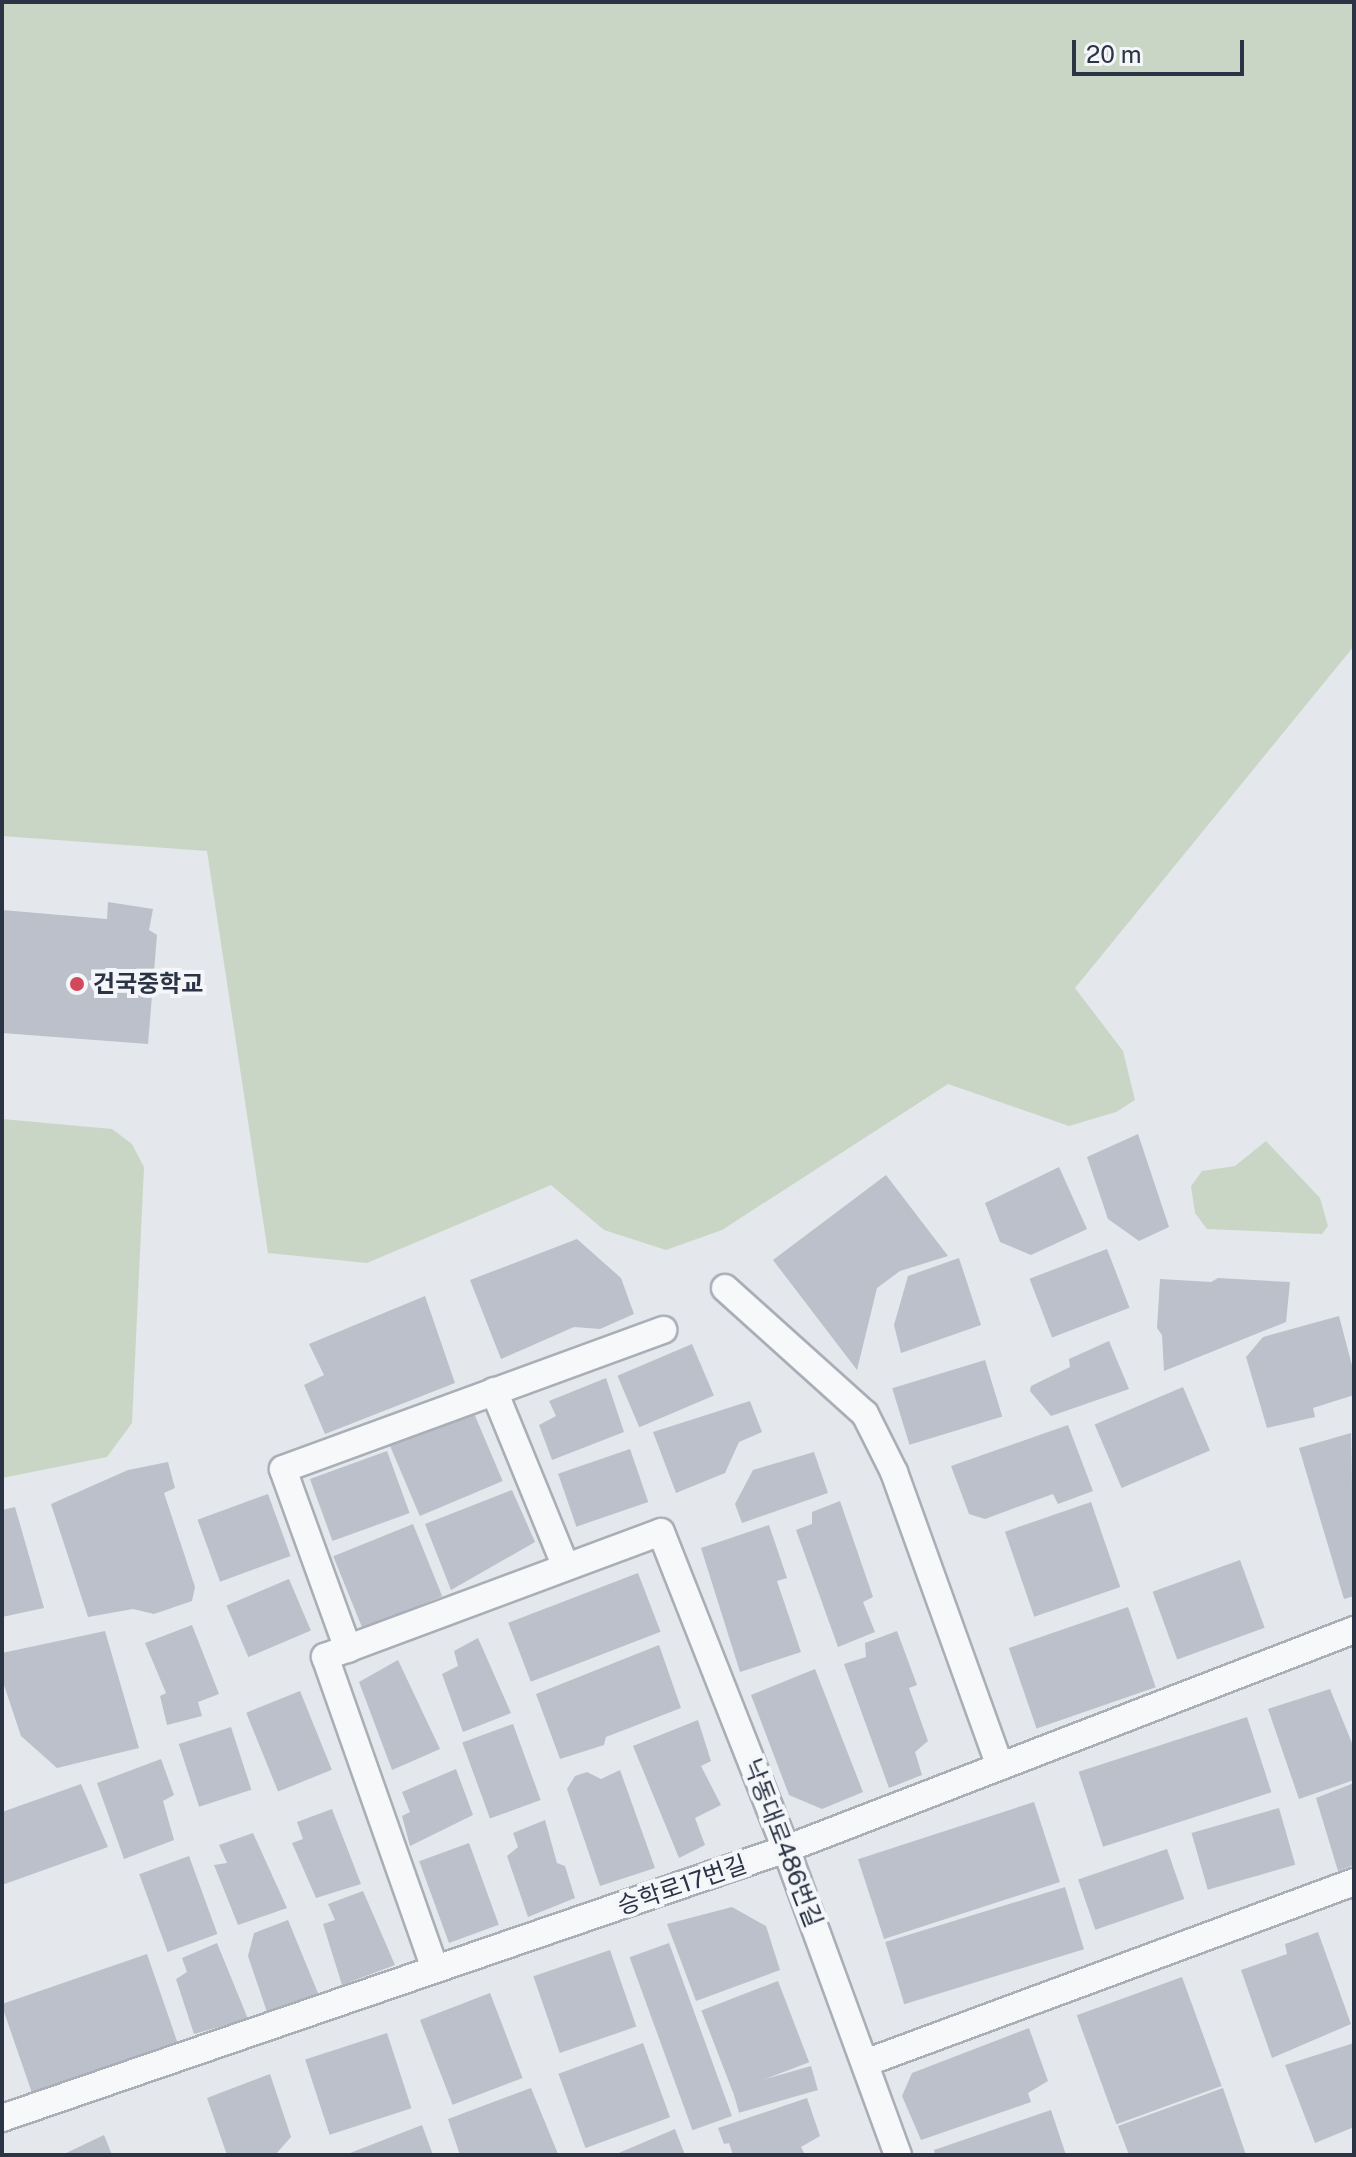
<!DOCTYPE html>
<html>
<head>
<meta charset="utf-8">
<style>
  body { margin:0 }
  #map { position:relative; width:1356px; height:2157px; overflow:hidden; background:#e4e7ec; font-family:"Public Sans","Noto Sans KR",sans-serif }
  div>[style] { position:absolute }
  .green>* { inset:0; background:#c9d6c5 }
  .building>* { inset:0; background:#bbc0ca; transform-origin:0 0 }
  .roads { filter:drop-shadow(2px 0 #a9aeb7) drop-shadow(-2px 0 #a9aeb7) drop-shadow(0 2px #a9aeb7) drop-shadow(0 -2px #a9aeb7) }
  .lane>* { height:26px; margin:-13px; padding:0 13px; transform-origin:13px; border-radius:13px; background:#f7f8fa }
  .dots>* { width:22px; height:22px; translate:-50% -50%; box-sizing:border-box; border:4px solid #f4f6f9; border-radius:50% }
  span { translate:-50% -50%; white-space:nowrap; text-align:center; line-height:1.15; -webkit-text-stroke:8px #f4f6f9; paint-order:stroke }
  .poi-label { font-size:24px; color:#2b3445; font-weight:700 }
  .left { translate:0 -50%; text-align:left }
  .street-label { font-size:24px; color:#2b3445 }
  .frame { position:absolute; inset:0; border:4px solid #2b3445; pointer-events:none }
  .scale { position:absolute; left:1072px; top:40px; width:172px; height:36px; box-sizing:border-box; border:4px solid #2b3445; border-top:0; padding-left:10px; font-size:24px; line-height:28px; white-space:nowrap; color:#2b3445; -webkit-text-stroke:6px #f4f6f9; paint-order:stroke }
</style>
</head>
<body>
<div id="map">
  <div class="green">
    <i style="clip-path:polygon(2px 2px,1354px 2px,1354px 646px,1075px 988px,1123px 1051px,1135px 1100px,1116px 1112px,1069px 1126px,948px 1084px,722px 1230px,666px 1250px,604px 1230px,551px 1185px,367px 1263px,268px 1253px,207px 851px,2px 836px)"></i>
    <i style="clip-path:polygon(2px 1119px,112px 1129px,132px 1144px,144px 1167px,132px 1423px,107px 1457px,2px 1478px)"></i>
    <i style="clip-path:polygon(1266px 1141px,1320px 1198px,1328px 1226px,1322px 1234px,1207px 1229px,1195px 1213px,1191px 1186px,1202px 1171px,1235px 1166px)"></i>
  </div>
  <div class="building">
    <i style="clip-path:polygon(108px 902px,153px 909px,149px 930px,157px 935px,148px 1044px,2px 1033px,2px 910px,107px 919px)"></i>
    <i style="clip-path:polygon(1138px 1134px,1169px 1227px,1139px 1241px,1108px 1219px,1087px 1157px)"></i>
    <i style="clip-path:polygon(1059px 1167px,1087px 1229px,1031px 1255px,1000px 1242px,985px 1203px)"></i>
    <i style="clip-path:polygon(886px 1175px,948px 1256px,900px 1271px,877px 1288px,857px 1370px,773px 1260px)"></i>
    <i style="clip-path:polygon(577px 1239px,621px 1278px,634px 1314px,600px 1329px,574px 1327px,501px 1359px,470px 1280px)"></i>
    <i style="left:1107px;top:1249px;width:63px;height:83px;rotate:69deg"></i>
    <i style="clip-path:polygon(959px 1258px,981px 1325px,901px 1353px,894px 1325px,908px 1276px)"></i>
    <i style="clip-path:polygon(1218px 1278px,1290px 1282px,1286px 1322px,1164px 1371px,1162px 1335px,1157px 1328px,1160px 1279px,1211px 1282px)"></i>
    <i style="clip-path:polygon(425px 1296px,455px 1383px,325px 1434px,304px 1385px,324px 1375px,309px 1344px)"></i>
    <i style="clip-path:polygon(1339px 1316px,1354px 1373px,1354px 1395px,1313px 1408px,1315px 1417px,1267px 1428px,1246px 1357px,1263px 1337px)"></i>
    <i style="clip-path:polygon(1109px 1341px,1129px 1389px,1051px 1416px,1030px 1391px,1031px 1386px,1070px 1367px,1069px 1359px)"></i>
    <i style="left:692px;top:1344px;width:56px;height:81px;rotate:67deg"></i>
    <i style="left:985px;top:1360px;width:59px;height:97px;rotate:73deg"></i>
    <i style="clip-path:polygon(606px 1378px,624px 1432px,552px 1460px,539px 1425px,556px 1416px,549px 1401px)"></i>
    <i style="left:1183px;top:1387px;width:69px;height:96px;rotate:67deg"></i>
    <i style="clip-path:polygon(750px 1401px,762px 1432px,739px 1442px,725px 1473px,676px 1493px,653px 1432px)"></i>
    <i style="left:473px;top:1411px;width:76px;height:90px;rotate:67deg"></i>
    <i style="clip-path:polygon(1068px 1425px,1093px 1491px,1058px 1504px,1053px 1494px,985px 1519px,969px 1514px,951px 1466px)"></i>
    <i style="clip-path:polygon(1351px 1433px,1354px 1596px,1344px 1599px,1299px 1448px)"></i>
    <i style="left:630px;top:1449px;width:56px;height:76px;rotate:71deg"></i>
    <i style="left:387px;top:1451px;width:66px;height:82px;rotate:70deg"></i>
    <i style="clip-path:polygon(814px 1452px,828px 1493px,742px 1523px,735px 1504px,753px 1470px)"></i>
    <i style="clip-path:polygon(168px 1462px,175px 1488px,164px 1493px,195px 1587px,192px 1601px,154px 1614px,133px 1609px,88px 1617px,51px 1504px,128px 1470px)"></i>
    <i style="clip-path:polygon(512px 1490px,535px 1542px,451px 1590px,425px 1524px)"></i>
    <i style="left:268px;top:1494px;width:66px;height:75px;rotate:70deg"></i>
    <i style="clip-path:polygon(840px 1501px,873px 1597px,863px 1602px,875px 1632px,838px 1647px,796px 1530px,812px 1524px,812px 1512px)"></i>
    <i style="left:1091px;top:1502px;width:90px;height:91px;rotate:71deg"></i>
    <i style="clip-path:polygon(15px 1507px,44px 1608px,2px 1617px,2px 1510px)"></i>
    <i style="left:413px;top:1524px;width:78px;height:86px;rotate:68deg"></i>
    <i style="clip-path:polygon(769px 1525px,787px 1578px,777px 1581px,801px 1652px,740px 1672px,701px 1548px)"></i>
    <i style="left:1240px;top:1560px;width:72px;height:93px;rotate:70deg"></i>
    <i style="left:638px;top:1573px;width:63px;height:139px;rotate:69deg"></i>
    <i style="left:289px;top:1579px;width:56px;height:68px;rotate:67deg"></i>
    <i style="left:1128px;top:1607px;width:85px;height:126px;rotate:71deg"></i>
    <i style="clip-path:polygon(192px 1625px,219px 1694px,198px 1702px,202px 1716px,167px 1725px,160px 1696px,166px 1693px,145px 1643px)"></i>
    <i style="clip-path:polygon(105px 1631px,139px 1748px,57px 1768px,21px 1736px,2px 1679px,2px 1653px)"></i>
    <i style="clip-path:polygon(897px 1631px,917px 1685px,909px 1688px,928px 1741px,915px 1752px,922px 1775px,889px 1788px,844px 1664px,866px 1657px,865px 1643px)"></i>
    <i style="clip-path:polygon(478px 1638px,511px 1713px,463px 1732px,442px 1674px,458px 1666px,454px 1651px)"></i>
    <i style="clip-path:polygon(659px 1645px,681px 1708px,606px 1737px,604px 1745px,560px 1759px,536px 1694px)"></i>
    <i style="clip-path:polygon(398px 1660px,440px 1749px,392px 1770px,359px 1682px)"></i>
    <i style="clip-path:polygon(815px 1669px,863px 1792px,822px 1809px,789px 1795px,751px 1695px)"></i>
    <i style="clip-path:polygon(1330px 1689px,1354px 1748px,1354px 1780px,1299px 1799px,1268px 1709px)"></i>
    <i style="left:300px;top:1691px;width:85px;height:58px;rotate:68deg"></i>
    <i style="left:1247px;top:1717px;width:79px;height:177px;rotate:72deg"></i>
    <i style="clip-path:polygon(698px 1720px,711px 1761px,701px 1766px,721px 1805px,695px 1818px,705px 1845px,679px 1858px,633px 1746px)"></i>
    <i style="left:513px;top:1724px;width:81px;height:54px;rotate:70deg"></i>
    <i style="left:231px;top:1727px;width:66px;height:55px;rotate:72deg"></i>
    <i style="clip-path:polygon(161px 1759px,174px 1795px,163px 1801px,174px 1840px,124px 1859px,97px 1783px)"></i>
    <i style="clip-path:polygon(456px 1769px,473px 1815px,410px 1846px,402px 1816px,410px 1812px,402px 1792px)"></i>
    <i style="clip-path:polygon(620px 1770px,655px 1868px,600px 1886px,567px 1789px,575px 1776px,587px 1772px,601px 1779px)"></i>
    <i style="clip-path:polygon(1354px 1783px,1354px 1865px,1338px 1871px,1316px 1798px)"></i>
    <i style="clip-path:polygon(81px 1784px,108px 1847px,2px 1885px,2px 1812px)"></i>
    <i style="left:1034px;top:1802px;width:84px;height:185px;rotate:72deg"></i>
    <i style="left:1279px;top:1808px;width:59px;height:91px;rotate:74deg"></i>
    <i style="clip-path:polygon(332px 1809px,361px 1884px,316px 1898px,292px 1843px,303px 1839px,297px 1822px)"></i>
    <i style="clip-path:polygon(545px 1820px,557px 1863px,565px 1866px,575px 1898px,528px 1917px,507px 1856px,518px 1847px,513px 1833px)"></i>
    <i style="clip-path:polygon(253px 1833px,287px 1908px,238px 1925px,214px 1865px,227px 1863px,219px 1845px)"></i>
    <i style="left:469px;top:1843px;width:87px;height:53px;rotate:70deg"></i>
    <i style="left:1167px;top:1849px;width:53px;height:94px;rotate:71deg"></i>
    <i style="left:189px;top:1856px;width:83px;height:53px;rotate:70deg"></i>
    <i style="left:1065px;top:1887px;width:65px;height:188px;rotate:73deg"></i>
    <i style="clip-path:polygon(363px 1891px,395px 1965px,342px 1985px,323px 1924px,335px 1920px,328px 1904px)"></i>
    <i style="clip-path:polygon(732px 1907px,766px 1926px,780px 1970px,696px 2001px,667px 1924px)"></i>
    <i style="clip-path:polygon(288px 1920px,320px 1998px,268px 2015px,248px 1956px,254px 1933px)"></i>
    <i style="clip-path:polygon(1318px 1932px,1351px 2024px,1272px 2058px,1241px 1970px,1287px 1954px,1285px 1944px)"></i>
    <i style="clip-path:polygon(217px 1943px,248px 2019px,194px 2034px,176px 1979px,187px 1972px,182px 1958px)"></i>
    <i style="left:669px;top:1943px;width:184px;height:42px;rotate:70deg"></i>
    <i style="left:610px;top:1950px;width:81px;height:81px;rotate:71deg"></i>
    <i style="left:147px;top:1954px;width:94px;height:154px;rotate:71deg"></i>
    <i style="left:1182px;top:1977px;width:116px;height:112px;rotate:70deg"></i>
    <i style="left:778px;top:1981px;width:87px;height:82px;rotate:69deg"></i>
    <i style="left:490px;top:1993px;width:91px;height:75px;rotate:69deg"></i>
    <i style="clip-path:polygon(1029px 2028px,1048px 2081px,1028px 2093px,1031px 2102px,921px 2140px,902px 2096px,912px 2073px)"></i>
    <i style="left:387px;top:2033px;width:79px;height:86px;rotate:72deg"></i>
    <i style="left:643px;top:2043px;width:79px;height:90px;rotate:70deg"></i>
    <i style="clip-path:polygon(1354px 2043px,1354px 2127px,1315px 2143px,1285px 2065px)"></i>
    <i style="left:811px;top:2066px;width:25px;height:82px;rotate:74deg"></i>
    <i style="clip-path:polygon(270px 2074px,291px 2137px,275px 2155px,227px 2155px,207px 2098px)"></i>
    <i style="clip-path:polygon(531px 2088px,558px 2154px,460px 2155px,448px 2119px)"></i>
    <i style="clip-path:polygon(1223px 2088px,1246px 2155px,1129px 2155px,1118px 2126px)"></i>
    <i style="clip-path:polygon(807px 2098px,820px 2136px,801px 2147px,805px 2155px,733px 2155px,729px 2143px,724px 2144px,718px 2128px)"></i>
    <i style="clip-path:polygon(1051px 2110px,1066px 2155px,935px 2155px,934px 2150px)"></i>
    <i style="clip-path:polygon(422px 2125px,433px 2155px,345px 2155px)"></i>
    <i style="clip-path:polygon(675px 2129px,685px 2155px,614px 2155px)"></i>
    <i style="clip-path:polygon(104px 2135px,112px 2155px,62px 2155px)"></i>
  </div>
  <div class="roads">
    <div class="lane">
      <i style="left:725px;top:1288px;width:188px;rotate:42deg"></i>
      <i style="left:865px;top:1414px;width:65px;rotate:63.4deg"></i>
      <i style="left:894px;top:1472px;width:313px;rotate:70.2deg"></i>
      <i style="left:494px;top:1391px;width:190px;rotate:67.8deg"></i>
      <i style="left:348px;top:1649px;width:191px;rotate:-109.9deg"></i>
      <i style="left:283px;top:1469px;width:405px;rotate:-20.1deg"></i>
      <i style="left:435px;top:1969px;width:331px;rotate:-109.4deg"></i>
      <i style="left:325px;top:1657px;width:358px;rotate:-20.4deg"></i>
      <i style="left:661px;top:1532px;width:341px;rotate:68.5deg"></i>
      <i style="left:786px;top:1849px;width:326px;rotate:69.9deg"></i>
      <i style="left:865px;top:2063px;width:521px;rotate:-20.31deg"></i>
      <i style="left:2px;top:2118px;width:829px;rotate:-18.94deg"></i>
      <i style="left:786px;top:1849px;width:609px;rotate:-21.08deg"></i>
    </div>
  </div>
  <div class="dots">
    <i style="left:77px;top:984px;background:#d1495b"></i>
  </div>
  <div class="poi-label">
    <span class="left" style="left:93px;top:984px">건국중학교</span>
  </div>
  <div class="street-label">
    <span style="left:783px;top:1843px;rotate:69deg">낙동대로486번길</span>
    <span style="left:682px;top:1885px;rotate:-19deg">승학로17번길</span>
  </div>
  <div class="frame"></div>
  <div class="scale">20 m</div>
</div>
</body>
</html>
